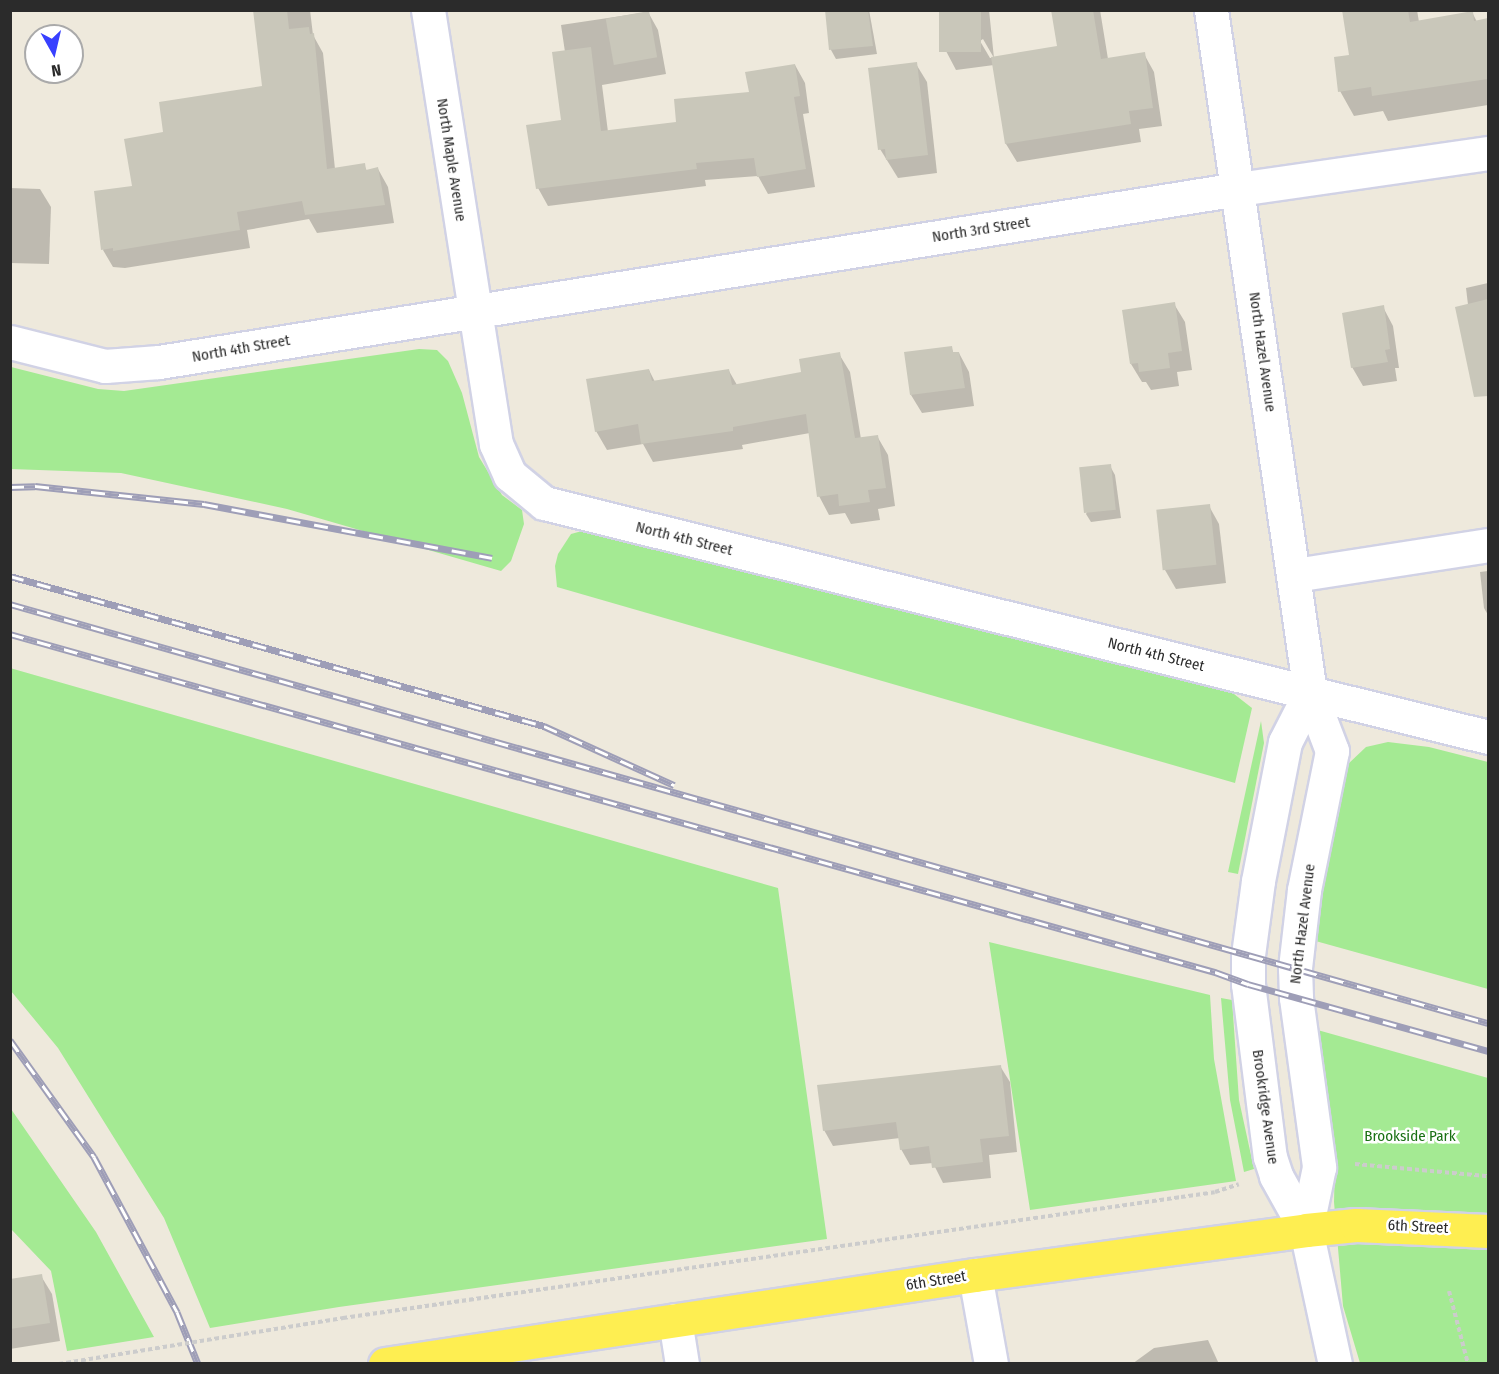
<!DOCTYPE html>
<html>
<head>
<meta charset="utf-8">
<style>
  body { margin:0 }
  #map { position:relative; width:1499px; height:1374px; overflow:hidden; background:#eee9dc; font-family:"Fira Sans Condensed",sans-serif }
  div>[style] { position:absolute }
  .green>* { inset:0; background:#a4ea93 }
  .shadow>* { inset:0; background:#0003 }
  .building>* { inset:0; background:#c9c7ba; transform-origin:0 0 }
  .path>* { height:4px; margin-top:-2px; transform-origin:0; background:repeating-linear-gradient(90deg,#ccc 0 4.5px,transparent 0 7.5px) }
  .roads { filter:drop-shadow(2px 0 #d1d2e5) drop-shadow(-2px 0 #d1d2e5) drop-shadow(0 2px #d1d2e5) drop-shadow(0 -2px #d1d2e5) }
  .minor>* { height:33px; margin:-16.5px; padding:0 16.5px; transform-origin:16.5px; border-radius:16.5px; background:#fff }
  .major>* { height:33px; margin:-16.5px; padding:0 16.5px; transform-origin:16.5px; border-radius:16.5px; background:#feee51 }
  .rail>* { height:7px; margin-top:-3.5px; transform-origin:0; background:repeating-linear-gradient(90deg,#fff 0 14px,#9e9eb7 0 28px); box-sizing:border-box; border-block:2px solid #9e9eb7 }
  .path-bridge>* { height:4px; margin-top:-2px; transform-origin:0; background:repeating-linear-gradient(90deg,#ccc 0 4.5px,transparent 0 7.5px) }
  span { translate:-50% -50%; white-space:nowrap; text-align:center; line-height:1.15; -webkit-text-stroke:5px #fff; paint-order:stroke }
  .street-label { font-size:15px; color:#2b2b2b }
  .park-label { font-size:15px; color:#197013 }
  .frame { position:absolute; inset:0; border:12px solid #2b2b2b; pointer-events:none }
  .north { position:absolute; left:24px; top:24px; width:60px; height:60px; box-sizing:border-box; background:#fff; border:2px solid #aaa; border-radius:50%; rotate:172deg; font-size:16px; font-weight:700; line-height:24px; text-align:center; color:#2b2b2b }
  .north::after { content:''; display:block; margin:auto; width:21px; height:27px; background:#3840ff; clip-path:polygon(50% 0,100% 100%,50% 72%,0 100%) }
</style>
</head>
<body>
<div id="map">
  <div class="green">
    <i style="clip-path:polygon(419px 349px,437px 350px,448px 361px,462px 393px,479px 457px,502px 495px,522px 510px,524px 524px,511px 561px,501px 571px,287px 509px,121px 473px,11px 469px,11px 367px,98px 389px,124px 391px)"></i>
    <i style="clip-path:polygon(582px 531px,1225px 687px,1252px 708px,1235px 783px,557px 587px,555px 566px,558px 554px,571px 534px)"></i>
    <i style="clip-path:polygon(10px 668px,778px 888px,827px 1239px,339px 1307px,210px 1328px,164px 1218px,58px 1048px,11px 991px)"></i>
    <i style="clip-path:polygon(1261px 721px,1264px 743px,1238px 874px,1228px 872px)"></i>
    <i style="clip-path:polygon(1388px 742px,1429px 747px,1488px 762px,1488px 989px,1312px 940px,1346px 766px,1366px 747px)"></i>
    <i style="clip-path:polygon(989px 942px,1210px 995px,1214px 1059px,1236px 1181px,1030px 1210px)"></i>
    <i style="clip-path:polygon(1221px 998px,1232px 1000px,1239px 1100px,1254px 1169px,1244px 1172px,1230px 1100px)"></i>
    <i style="clip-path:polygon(1314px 1029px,1488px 1078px,1488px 1363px,1360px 1363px,1343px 1306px,1334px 1202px,1335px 1163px)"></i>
    <i style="clip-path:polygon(11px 1109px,96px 1232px,154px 1337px,67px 1351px,51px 1271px,11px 1229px)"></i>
  </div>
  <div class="shadow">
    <i style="clip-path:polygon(255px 10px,310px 10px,313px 35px,323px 53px,335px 169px,364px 165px,367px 171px,378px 169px,388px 187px,394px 223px,317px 233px,309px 219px,247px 230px,250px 248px,125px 268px,113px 267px,103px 250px,134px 187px,165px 133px,264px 87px)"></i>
    <i style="clip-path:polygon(830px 10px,869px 10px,877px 54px,836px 59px,831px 50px)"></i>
    <i style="clip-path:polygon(evenodd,941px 10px,989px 10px,994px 58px,1058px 48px,1052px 10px,1100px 10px,1108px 59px,1144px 54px,1154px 72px,1162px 126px,1139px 129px,1141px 142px,1017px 162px,1006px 144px,994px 65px,956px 70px,946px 51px,941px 10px,983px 39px,994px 58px,990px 58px,980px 41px,983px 39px)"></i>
    <i style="clip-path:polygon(1355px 10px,1417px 10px,1419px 22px,1472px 12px,1477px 22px,1488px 20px,1488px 105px,1388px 121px,1383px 111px,1354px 116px,1340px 91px,1351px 56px)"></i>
    <i style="clip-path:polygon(648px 12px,658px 30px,666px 74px,602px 85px,608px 132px,677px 123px,750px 94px,795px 65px,805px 83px,809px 113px,803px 114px,815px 187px,768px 194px,758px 176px,705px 180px,706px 186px,548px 206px,538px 188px,562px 121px,565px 52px,561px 25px)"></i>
    <i style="clip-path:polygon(916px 64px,927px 82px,937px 173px,898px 178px,880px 149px)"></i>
    <i style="clip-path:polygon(10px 188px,40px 189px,51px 207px,49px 264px,10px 263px)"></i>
    <i style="clip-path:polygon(1488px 283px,1488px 361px,1475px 363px,1466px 288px)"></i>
    <i style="clip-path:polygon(1174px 304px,1185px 322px,1192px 370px,1177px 372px,1179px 386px,1151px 390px,1146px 382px,1142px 382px,1131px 364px)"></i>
    <i style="clip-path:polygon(1383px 307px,1393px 326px,1399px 368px,1395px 368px,1397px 381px,1363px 386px,1352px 367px)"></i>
    <i style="clip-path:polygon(951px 347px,954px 354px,959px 353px,969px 372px,974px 406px,922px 413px,911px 395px)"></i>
    <i style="clip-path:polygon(839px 354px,850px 372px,861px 439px,877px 436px,888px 455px,895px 506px,878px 509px,880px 520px,851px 524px,845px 513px,829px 515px,819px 496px,810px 433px,742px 445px,743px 449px,653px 462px,643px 444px,607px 450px,596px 431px,649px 370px,655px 382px,729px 371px,737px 385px,803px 374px)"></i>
    <i style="clip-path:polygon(1110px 466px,1115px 475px,1121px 518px,1091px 522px,1086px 514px)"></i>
    <i style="clip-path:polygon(1209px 506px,1219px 524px,1226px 583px,1176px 589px,1165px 570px)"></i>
    <i style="clip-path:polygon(1488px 571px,1488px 615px,1484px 608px,1480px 572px)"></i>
    <i style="clip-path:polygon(1000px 1066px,1010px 1082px,1017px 1152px,989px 1155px,991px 1178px,943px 1183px,933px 1163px,910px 1165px,901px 1149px,900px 1138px,833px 1146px,824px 1130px)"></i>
    <i style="clip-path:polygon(41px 1276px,52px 1294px,60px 1341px,10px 1349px,10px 1281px)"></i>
    <i style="clip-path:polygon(1208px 1340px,1219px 1364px,1132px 1364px,1154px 1348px)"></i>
  </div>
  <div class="building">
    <i style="clip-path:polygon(253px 10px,287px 10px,289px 29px,309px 27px,310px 34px,314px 33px,327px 169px,365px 163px,366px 170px,378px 167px,385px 205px,305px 215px,302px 201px,237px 212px,240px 230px,113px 251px,113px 248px,101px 250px,94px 191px,132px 186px,124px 139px,163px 132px,159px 102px,262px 86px)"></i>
    <i style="clip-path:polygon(825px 10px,868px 10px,873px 46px,829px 50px)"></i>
    <i style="left:939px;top:10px;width:42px;height:42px"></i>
    <i style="clip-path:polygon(1051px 10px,1093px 10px,1101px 59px,1145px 52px,1153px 108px,1129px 111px,1131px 124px,1005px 144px,991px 57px,1057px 46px)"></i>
    <i style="clip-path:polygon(1342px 10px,1408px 10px,1410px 22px,1473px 11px,1474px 21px,1488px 18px,1488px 79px,1372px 96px,1371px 87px,1338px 92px,1334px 57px,1349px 55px)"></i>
    <i style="left:649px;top:11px;width:47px;height:44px;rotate:80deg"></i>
    <i style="clip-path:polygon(591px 47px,601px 131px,676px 122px,674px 99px,749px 92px,745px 72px,795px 64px,800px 96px,794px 97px,806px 169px,757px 177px,754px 158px,696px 163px,697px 169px,536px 189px,526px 125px,561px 120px,552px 52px)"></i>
    <i style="clip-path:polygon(917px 62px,928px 155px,886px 160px,885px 149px,878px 150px,868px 68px)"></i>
    <i style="clip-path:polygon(1488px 299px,1488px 396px,1474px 397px,1455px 307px)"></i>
    <i style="clip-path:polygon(1175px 302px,1182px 351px,1168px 353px,1170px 368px,1139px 372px,1138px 363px,1130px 364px,1122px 310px)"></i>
    <i style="clip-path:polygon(1384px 305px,1390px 349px,1385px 350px,1388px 362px,1351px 368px,1342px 313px)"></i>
    <i style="clip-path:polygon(952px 346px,953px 352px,959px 352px,965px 388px,910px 395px,904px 352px)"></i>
    <i style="clip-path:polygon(840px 352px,855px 438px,878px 435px,886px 488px,868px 490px,870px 502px,839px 506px,838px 494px,817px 497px,806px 414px,733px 427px,733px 431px,641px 444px,638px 424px,595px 432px,586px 379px,649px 369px,652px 381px,729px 369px,732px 385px,801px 372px,799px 359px)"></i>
    <i style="left:1111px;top:464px;width:46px;height:32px;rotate:84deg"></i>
    <i style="left:1210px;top:504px;width:61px;height:54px;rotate:84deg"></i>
    <i style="clip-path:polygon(1001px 1065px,1009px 1136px,980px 1139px,983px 1162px,932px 1168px,929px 1146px,900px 1150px,896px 1122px,823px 1131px,817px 1085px)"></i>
    <i style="clip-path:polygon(42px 1274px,50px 1323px,10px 1329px,10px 1279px)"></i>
  </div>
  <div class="path">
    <i style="left:1355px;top:1164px;width:134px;rotate:5.2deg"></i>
    <i style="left:1449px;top:1291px;width:75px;rotate:75.4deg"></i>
    <i style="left:343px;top:1318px;width:847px;rotate:-8.22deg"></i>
    <i style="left:1181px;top:1197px;width:34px;rotate:-8deg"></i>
    <i style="left:1215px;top:1192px;width:25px;rotate:-18deg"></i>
  </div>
  <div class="roads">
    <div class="minor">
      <i style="left:428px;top:10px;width:439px;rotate:81.1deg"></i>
      <i style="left:496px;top:444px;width:34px;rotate:66deg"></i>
      <i style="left:510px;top:475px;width:44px;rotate:39.5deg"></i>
      <i style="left:544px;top:503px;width:973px;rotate:13.92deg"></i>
      <i style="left:1211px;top:10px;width:690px;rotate:81.75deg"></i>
      <i style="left:1310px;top:693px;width:62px;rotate:69.2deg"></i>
      <i style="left:1332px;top:751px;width:142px;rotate:101.4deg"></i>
      <i style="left:1304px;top:890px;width:79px;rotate:96.6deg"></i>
      <i style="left:1295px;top:968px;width:30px;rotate:88deg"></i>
      <i style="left:1296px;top:998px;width:171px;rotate:82.2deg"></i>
      <i style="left:1319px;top:1167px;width:64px;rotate:101.7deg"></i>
      <i style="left:10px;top:342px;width:98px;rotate:14.2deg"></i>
      <i style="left:105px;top:366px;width:54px;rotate:-4.2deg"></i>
      <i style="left:159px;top:362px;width:1093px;rotate:-9.11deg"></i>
      <i style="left:1238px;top:189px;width:253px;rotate:-8.2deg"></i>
      <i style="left:1295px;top:575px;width:195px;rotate:-8.8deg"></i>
      <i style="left:1310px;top:693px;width:55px;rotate:117deg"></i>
      <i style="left:1285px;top:742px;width:142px;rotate:101deg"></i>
      <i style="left:1258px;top:881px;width:75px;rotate:97.7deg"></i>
      <i style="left:1248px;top:955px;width:29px;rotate:90deg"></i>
      <i style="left:1248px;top:984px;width:174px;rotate:82.8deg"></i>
      <i style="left:1270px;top:1157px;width:20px;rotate:72deg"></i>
      <i style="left:1276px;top:1176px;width:62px;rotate:60.9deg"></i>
      <i style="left:1306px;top:1230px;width:137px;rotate:77.8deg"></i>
      <i style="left:975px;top:1275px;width:90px;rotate:79.8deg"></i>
      <i style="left:675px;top:1320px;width:45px;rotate:81deg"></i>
    </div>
    <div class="major">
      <i style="left:385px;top:1364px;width:597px;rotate:-8.58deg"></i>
      <i style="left:975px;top:1275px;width:334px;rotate:-7.7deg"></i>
      <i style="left:1306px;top:1230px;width:50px;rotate:-5.7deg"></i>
      <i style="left:1356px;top:1225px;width:132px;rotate:2.6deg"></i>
    </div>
  </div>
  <div class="rail">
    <i style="left:10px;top:487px;width:25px;rotate:-2deg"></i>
    <i style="left:35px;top:486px;width:170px;rotate:6.1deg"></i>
    <i style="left:204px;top:504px;width:293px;rotate:10.6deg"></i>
    <i style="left:10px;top:576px;width:555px;rotate:15.69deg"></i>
    <i style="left:544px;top:726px;width:143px;rotate:24.4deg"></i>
    <i style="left:10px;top:604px;width:1536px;rotate:15.83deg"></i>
    <i style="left:10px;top:634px;width:1252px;rotate:15.67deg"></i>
    <i style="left:1215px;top:972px;width:35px;rotate:20deg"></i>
    <i style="left:1248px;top:984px;width:249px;rotate:15.6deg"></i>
    <i style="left:10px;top:1040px;width:144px;rotate:54.3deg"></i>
    <i style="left:94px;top:1157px;width:176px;rotate:61.8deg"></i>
    <i style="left:177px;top:1312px;width:56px;rotate:68deg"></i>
  </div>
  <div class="path-bridge">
    <i style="left:59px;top:1364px;width:288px;rotate:-9.2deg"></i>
  </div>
  <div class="street-label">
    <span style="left:451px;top:160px;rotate:81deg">North Maple Avenue</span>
    <span style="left:981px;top:230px;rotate:-9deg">North 3rd Street</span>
    <span style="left:241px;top:349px;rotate:-10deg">North 4th Street</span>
    <span style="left:1262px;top:352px;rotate:82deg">North Hazel Avenue</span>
    <span style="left:684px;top:539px;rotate:14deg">North 4th Street</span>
    <span style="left:1156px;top:655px;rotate:14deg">North 4th Street</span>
    <span style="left:1303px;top:924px;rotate:-83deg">North Hazel Avenue</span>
    <span style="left:1265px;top:1107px;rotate:82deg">Brookridge Avenue</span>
    <span style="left:1418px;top:1227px;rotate:3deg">6th Street</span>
    <span style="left:936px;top:1281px;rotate:-9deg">6th Street</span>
  </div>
  <div class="park-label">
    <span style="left:1410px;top:1137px">Brookside Park</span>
  </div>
  <div class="frame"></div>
  <div class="north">N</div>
</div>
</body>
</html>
